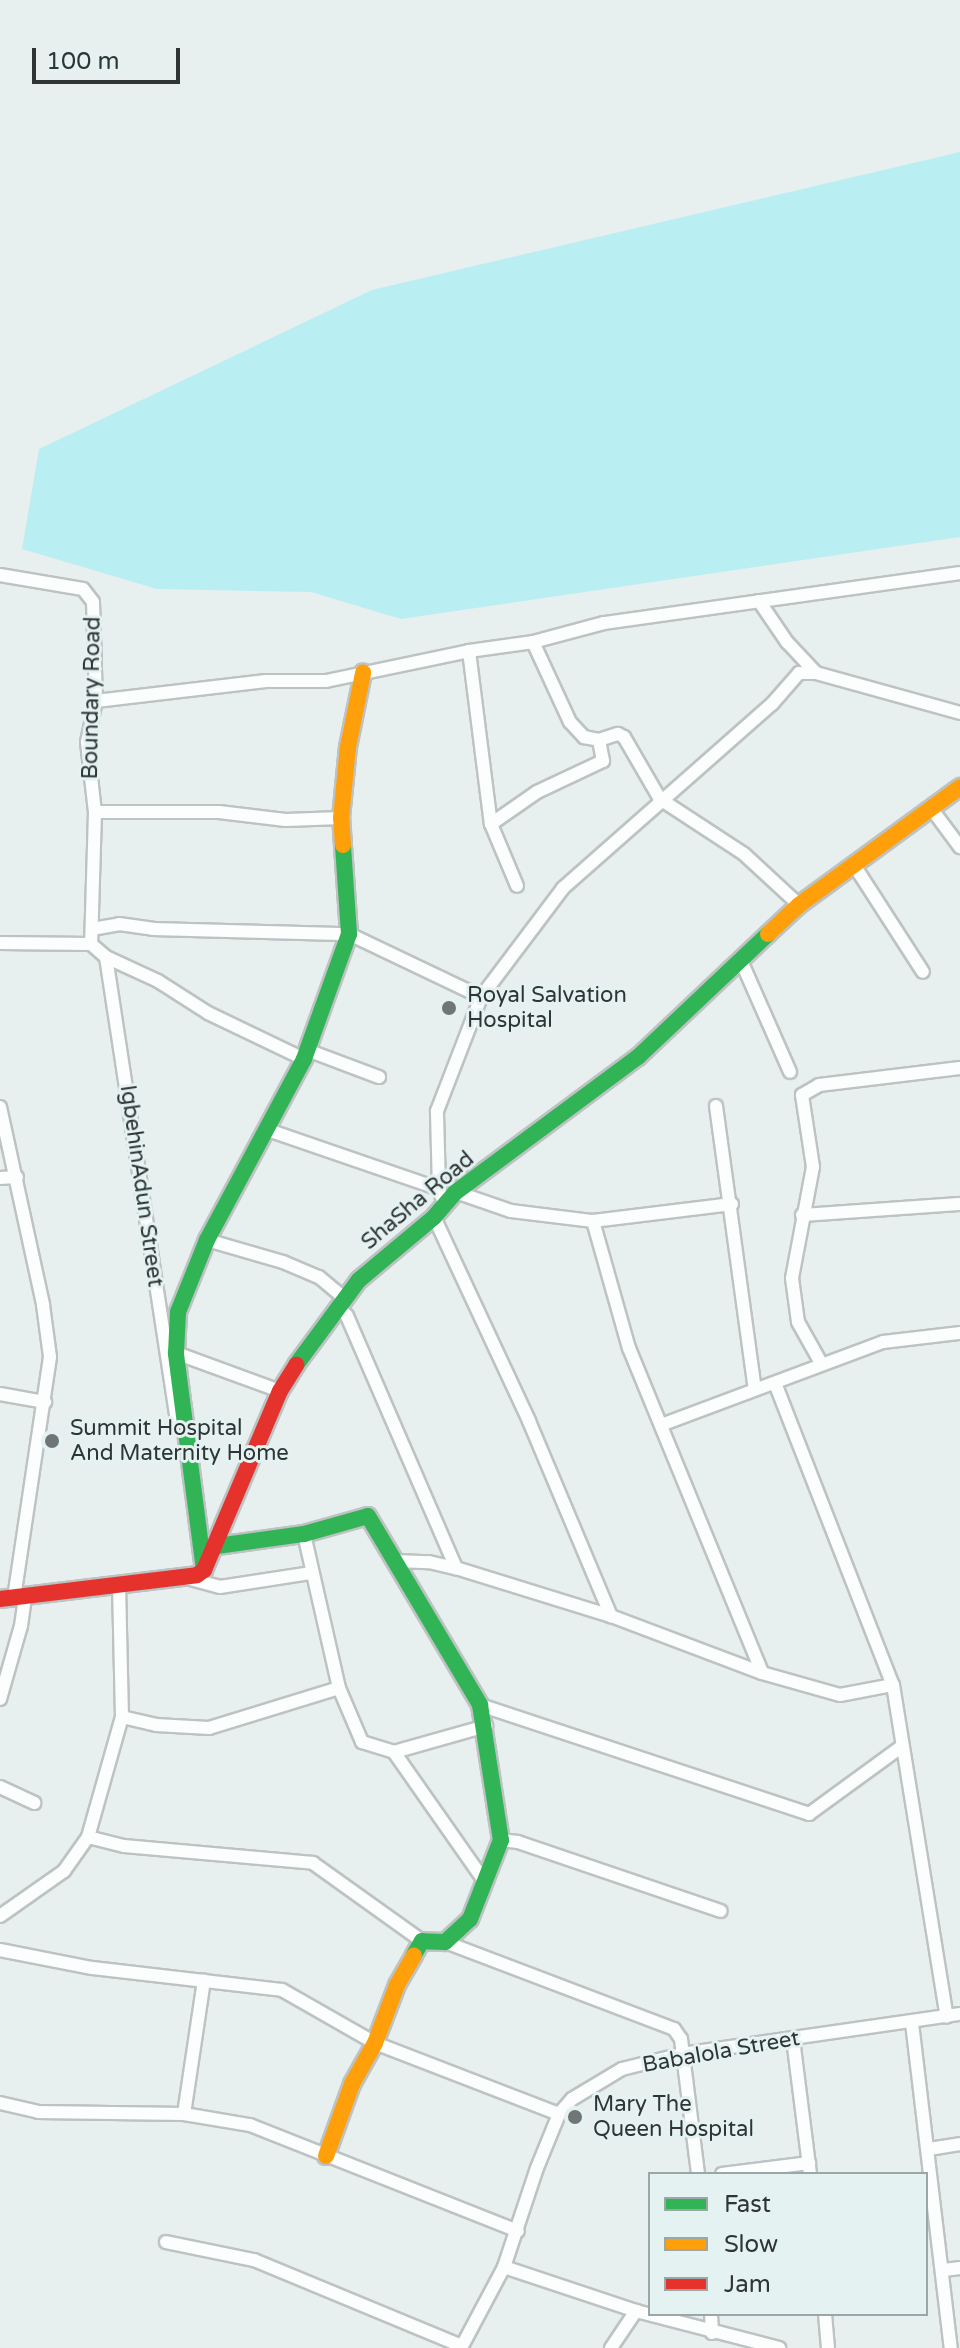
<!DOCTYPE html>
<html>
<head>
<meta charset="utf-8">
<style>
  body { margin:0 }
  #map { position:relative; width:960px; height:2348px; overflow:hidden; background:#e8efef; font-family:"Varela Round",sans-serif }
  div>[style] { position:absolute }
  .green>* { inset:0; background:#b9eff2 }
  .roads { filter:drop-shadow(2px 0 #bdc2c3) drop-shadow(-2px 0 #bdc2c3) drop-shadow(0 2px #bdc2c3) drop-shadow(0 -2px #bdc2c3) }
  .street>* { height:12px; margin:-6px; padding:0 6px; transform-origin:6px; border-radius:6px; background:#fcfdfd }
  .fast>* { height:16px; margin:-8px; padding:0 8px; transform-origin:8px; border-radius:8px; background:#30b455 }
  .slow>* { height:16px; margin:-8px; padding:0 8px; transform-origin:8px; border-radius:8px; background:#ff9f0a }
  .jam>* { height:16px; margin:-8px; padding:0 8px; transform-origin:8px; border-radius:8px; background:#e5322d }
  .dots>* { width:22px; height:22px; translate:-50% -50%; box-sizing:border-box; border:4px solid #e5f2f2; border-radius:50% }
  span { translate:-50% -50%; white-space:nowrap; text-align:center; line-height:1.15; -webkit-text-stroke:6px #e5f2f2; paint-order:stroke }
  .street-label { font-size:22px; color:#2f3434 }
  .poi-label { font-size:22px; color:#2f3434 }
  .left { translate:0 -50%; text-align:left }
  .legend { position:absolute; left:648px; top:2172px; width:280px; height:144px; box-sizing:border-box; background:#e5f2f2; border:2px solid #9ca6a6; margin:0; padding:10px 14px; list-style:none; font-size:24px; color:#2f3434 }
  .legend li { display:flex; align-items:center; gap:16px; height:40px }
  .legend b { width:40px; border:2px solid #9ca6a6 }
  .scale { position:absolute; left:32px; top:48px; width:148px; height:36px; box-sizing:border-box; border:4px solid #2f3434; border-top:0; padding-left:10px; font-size:24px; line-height:28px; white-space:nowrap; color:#2f3434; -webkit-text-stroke:6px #e5f2f2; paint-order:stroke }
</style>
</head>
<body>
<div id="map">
  <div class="green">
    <i style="clip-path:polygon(960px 152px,960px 537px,401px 619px,311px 592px,157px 589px,22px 549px,39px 449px,372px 290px)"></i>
  </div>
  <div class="roads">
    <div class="street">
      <i style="left:0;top:575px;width:84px;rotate:9.6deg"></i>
      <i style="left:83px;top:589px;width:16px;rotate:52deg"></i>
      <i style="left:93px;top:602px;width:99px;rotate:88.3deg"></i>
      <i style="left:96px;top:701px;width:42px;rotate:102.4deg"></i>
      <i style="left:87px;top:742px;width:70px;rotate:83.5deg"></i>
      <i style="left:95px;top:812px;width:132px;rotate:91.7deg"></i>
      <i style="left:759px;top:601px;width:50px;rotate:55.7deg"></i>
      <i style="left:787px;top:642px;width:42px;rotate:46.9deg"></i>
      <i style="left:533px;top:642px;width:88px;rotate:65.2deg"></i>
      <i style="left:570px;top:722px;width:21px;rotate:47deg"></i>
      <i style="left:584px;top:737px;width:15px;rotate:11deg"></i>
      <i style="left:599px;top:740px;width:20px;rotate:-18deg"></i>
      <i style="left:618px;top:734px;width:7px;rotate:27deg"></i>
      <i style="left:624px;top:737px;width:72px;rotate:59.9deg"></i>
      <i style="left:660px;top:799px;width:100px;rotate:33.2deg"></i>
      <i style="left:744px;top:854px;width:75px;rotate:42.8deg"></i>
      <i style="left:469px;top:651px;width:174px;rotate:82.8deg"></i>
      <i style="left:491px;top:824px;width:67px;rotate:67.2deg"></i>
      <i style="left:96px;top:701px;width:171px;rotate:-6.7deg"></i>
      <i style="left:266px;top:681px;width:60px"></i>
      <i style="left:326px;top:681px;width:146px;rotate:-11.8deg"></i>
      <i style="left:469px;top:651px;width:65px;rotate:-8deg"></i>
      <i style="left:533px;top:642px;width:73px;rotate:-15deg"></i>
      <i style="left:604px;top:623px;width:359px;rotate:-8deg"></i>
      <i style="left:931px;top:808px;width:49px;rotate:53.4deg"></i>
      <i style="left:95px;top:812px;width:124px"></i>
      <i style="left:219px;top:812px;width:67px;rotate:6.8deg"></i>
      <i style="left:286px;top:820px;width:55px;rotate:-2.1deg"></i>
      <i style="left:491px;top:824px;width:56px;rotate:-34.8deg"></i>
      <i style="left:537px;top:792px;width:73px;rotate:-25.2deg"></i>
      <i style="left:603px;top:761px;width:21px;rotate:-101deg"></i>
      <i style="left:854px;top:865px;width:127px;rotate:57.2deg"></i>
      <i style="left:92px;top:929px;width:27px;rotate:-10deg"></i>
      <i style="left:119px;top:924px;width:34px;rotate:8deg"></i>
      <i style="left:153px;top:929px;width:196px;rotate:1.5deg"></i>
      <i style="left:349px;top:934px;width:146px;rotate:25.5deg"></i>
      <i style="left:0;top:943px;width:91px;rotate:0.6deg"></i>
      <i style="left:91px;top:944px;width:20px;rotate:41deg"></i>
      <i style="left:106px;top:957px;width:477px;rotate:81.3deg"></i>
      <i style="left:106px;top:957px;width:57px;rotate:24.8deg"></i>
      <i style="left:158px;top:981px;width:59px;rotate:32.6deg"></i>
      <i style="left:208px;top:1013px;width:106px;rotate:25.6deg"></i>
      <i style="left:742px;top:963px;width:119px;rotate:66.2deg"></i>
      <i style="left:307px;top:1050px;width:77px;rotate:20.6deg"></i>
      <i style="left:716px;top:1106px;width:286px;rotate:82.2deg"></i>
      <i style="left:0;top:1107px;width:203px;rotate:77.7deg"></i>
      <i style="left:43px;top:1305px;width:52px;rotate:82.3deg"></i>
      <i style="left:50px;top:1357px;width:243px;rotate:98.5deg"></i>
      <i style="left:268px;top:1130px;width:181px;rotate:19deg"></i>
      <i style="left:0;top:1178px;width:17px;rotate:-3deg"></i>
      <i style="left:456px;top:1192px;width:58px;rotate:19.1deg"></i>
      <i style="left:511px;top:1211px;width:83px;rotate:7deg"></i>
      <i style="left:593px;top:1221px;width:140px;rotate:-7deg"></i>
      <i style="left:444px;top:1203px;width:15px;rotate:-110deg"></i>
      <i style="left:439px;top:1189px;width:78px;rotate:-91.5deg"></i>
      <i style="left:437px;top:1111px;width:122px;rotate:-68.9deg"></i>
      <i style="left:481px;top:997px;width:136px;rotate:-53deg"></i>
      <i style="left:563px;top:888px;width:278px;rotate:-41.4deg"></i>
      <i style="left:772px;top:704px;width:41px;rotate:-48.9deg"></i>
      <i style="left:799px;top:673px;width:17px"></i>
      <i style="left:816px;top:673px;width:149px;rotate:15.5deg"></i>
      <i style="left:802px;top:1215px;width:158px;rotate:-4deg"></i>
      <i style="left:434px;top:1217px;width:225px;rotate:65deg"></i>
      <i style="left:529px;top:1421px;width:212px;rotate:67.2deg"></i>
      <i style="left:593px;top:1221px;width:132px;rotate:74.2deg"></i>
      <i style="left:629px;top:1348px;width:351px;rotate:67.7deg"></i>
      <i style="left:207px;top:1240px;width:79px;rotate:16.1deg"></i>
      <i style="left:283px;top:1262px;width:39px;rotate:23deg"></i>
      <i style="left:319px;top:1277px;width:33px;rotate:40deg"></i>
      <i style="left:338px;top:1306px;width:13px;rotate:48deg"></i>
      <i style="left:347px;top:1316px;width:275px;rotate:66.6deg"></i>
      <i style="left:172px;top:1348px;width:6px;rotate:51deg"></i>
      <i style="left:176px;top:1353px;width:111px;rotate:20.1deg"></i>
      <i style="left:821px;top:1363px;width:47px;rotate:-119.3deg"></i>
      <i style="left:798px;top:1322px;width:44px;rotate:-97.8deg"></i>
      <i style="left:792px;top:1278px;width:113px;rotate:-79.3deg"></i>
      <i style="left:813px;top:1167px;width:73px;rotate:-98.7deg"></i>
      <i style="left:802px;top:1095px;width:20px;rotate:-30deg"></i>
      <i style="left:819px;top:1085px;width:142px;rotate:-6.9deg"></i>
      <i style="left:775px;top:1383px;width:324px;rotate:68.7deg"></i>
      <i style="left:893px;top:1685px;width:336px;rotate:80.8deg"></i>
      <i style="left:0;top:1394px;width:46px;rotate:10.1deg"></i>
      <i style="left:661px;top:1425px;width:237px;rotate:-20.5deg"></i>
      <i style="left:883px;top:1342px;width:78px;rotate:-6.7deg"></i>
      <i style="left:304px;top:1534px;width:158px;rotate:77.2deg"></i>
      <i style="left:339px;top:1688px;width:59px;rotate:66.9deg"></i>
      <i style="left:362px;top:1742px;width:34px;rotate:17deg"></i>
      <i style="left:394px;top:1752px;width:96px;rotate:-15.8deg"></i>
      <i style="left:395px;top:1561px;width:34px;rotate:2deg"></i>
      <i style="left:429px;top:1562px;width:28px;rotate:13deg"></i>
      <i style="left:456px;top:1568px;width:162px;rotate:17.2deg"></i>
      <i style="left:611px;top:1616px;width:161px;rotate:20.7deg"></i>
      <i style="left:762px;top:1673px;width:81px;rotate:15.8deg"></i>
      <i style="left:840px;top:1695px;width:54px;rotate:-10.7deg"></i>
      <i style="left:183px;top:1577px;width:38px;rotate:15deg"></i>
      <i style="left:220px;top:1587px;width:91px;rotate:-8.8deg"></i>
      <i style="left:0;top:1699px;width:76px;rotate:-74deg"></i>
      <i style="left:21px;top:1626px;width:30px;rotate:-82deg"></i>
      <i style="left:480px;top:1705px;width:347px;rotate:18.3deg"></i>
      <i style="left:809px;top:1814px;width:114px;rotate:-36.1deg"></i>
      <i style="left:122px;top:1717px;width:35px;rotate:13deg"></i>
      <i style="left:156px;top:1725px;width:53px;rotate:3.2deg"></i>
      <i style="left:209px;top:1728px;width:136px;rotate:-17.1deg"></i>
      <i style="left:394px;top:1752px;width:159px;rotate:55deg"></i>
      <i style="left:0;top:1787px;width:38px;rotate:25deg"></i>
      <i style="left:88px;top:1837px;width:37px;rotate:14deg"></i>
      <i style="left:124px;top:1846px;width:190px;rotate:5.1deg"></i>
      <i style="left:313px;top:1863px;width:134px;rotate:35.6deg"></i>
      <i style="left:501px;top:1840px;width:17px;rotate:7deg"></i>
      <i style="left:518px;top:1842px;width:214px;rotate:18.8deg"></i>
      <i style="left:0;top:1916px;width:78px;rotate:-35.1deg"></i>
      <i style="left:64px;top:1871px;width:42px;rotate:-54.8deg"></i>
      <i style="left:88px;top:1837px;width:125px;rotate:-74.2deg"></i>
      <i style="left:122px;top:1717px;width:131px;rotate:-91.3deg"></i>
      <i style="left:445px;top:1942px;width:245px;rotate:20.8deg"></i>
      <i style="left:674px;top:2029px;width:12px;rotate:55deg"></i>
      <i style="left:681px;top:2039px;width:136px;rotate:82.8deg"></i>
      <i style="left:0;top:1950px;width:94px;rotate:11.1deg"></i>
      <i style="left:92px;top:1968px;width:191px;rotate:6.6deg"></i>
      <i style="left:282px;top:1990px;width:107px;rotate:29.7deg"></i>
      <i style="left:375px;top:2043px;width:197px;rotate:21.1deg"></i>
      <i style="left:912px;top:2023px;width:327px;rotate:83.2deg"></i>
      <i style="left:793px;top:2039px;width:136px;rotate:82.8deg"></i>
      <i style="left:0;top:2103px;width:39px;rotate:13deg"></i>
      <i style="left:38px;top:2112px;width:146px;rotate:0.8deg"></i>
      <i style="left:184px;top:2114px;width:67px;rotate:9.5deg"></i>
      <i style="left:250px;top:2125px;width:288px;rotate:21.6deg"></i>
      <i style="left:184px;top:2114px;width:135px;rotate:-81.5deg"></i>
      <i style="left:929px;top:2149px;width:31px;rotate:-9deg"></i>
      <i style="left:722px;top:2174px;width:88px;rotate:-7.2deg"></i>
      <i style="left:166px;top:2242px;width:90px;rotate:11.6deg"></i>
      <i style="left:254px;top:2260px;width:225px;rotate:22.5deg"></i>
      <i style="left:504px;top:2267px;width:139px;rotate:18.4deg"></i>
      <i style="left:636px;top:2311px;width:148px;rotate:14.5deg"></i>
      <i style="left:944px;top:2270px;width:16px;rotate:-7deg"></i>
      <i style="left:711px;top:2314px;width:19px;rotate:87deg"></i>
      <i style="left:825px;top:2314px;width:34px;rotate:85deg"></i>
      <i style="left:461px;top:2348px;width:92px;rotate:-62deg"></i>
      <i style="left:504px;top:2267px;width:104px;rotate:-71.6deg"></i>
      <i style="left:537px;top:2168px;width:58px;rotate:-67.8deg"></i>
      <i style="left:559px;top:2114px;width:20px;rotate:-49deg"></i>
      <i style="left:572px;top:2099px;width:58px;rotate:-31deg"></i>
      <i style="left:622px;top:2069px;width:62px;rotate:-14deg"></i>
      <i style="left:682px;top:2054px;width:281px;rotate:-8.2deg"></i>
      <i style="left:611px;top:2348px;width:45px;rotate:-56deg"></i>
    </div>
    <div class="fast">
      <i style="left:296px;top:1365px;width:106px;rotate:-53.5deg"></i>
      <i style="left:359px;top:1280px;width:98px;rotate:-40deg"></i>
      <i style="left:434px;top:1217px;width:33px;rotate:-49deg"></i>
      <i style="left:456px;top:1192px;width:227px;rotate:-36.6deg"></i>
      <i style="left:638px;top:1057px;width:179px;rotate:-43.4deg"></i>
      <i style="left:217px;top:1546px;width:88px;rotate:-7.9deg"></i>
      <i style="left:304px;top:1534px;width:66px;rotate:-15.7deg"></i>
      <i style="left:368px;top:1516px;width:220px;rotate:59.3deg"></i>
      <i style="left:480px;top:1705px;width:137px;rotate:81.2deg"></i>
      <i style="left:501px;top:1840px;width:85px;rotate:111.4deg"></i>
      <i style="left:470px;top:1919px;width:34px;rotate:137deg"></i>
      <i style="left:445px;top:1942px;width:23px;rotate:-178deg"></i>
      <i style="left:422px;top:1941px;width:16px;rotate:120deg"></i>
      <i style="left:204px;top:1570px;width:219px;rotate:-97.4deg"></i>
      <i style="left:176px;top:1353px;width:41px;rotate:-87.2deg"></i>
      <i style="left:178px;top:1312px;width:78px;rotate:-68.1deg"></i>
      <i style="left:207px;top:1240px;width:205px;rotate:-61.8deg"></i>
      <i style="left:304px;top:1059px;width:133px;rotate:-70.2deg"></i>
      <i style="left:349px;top:934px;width:89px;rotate:-93.9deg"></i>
    </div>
    <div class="slow">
      <i style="left:343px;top:845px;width:27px;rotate:-94deg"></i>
      <i style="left:341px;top:818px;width:71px;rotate:-84.4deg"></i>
      <i style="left:348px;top:747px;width:76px;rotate:-78.5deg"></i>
      <i style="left:768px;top:934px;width:42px;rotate:-43.1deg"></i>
      <i style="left:799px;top:905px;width:200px;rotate:-36.2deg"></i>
      <i style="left:326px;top:2156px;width:77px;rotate:-70.1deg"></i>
      <i style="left:352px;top:2084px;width:47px;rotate:-60.7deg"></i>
      <i style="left:375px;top:2043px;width:62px;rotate:-69.2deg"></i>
      <i style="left:397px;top:1985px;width:34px;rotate:-60deg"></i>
    </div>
    <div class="jam">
      <i style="left:0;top:1599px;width:198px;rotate:-6.9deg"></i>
      <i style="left:197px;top:1575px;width:9px;rotate:-36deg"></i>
      <i style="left:204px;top:1570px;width:194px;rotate:-67deg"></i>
      <i style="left:280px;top:1391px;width:31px;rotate:-58deg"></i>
    </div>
  </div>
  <div class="dots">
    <i style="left:449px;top:1008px;background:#707575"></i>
    <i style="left:52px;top:1441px;background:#707575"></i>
    <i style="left:575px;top:2117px;background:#707575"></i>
  </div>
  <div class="street-label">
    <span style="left:92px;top:698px;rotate:-89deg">Boundary Road</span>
    <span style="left:141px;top:1186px;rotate:82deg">IgbehinAdun Street</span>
    <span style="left:418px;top:1201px;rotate:-40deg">ShaSha Road</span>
    <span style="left:721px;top:2052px;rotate:-10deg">Babalola Street</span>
  </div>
  <div class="poi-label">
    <span class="left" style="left:467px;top:1008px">Royal Salvation<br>Hospital</span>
    <span class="left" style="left:70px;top:1441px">Summit Hospital<br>And Maternity Home</span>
    <span class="left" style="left:593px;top:2117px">Mary The<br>Queen Hospital</span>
  </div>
  <ul class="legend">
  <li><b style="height:10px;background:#30b455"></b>Fast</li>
  <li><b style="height:10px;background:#ff9f0a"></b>Slow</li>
  <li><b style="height:10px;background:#e5322d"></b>Jam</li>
  </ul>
  <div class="scale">100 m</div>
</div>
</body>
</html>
